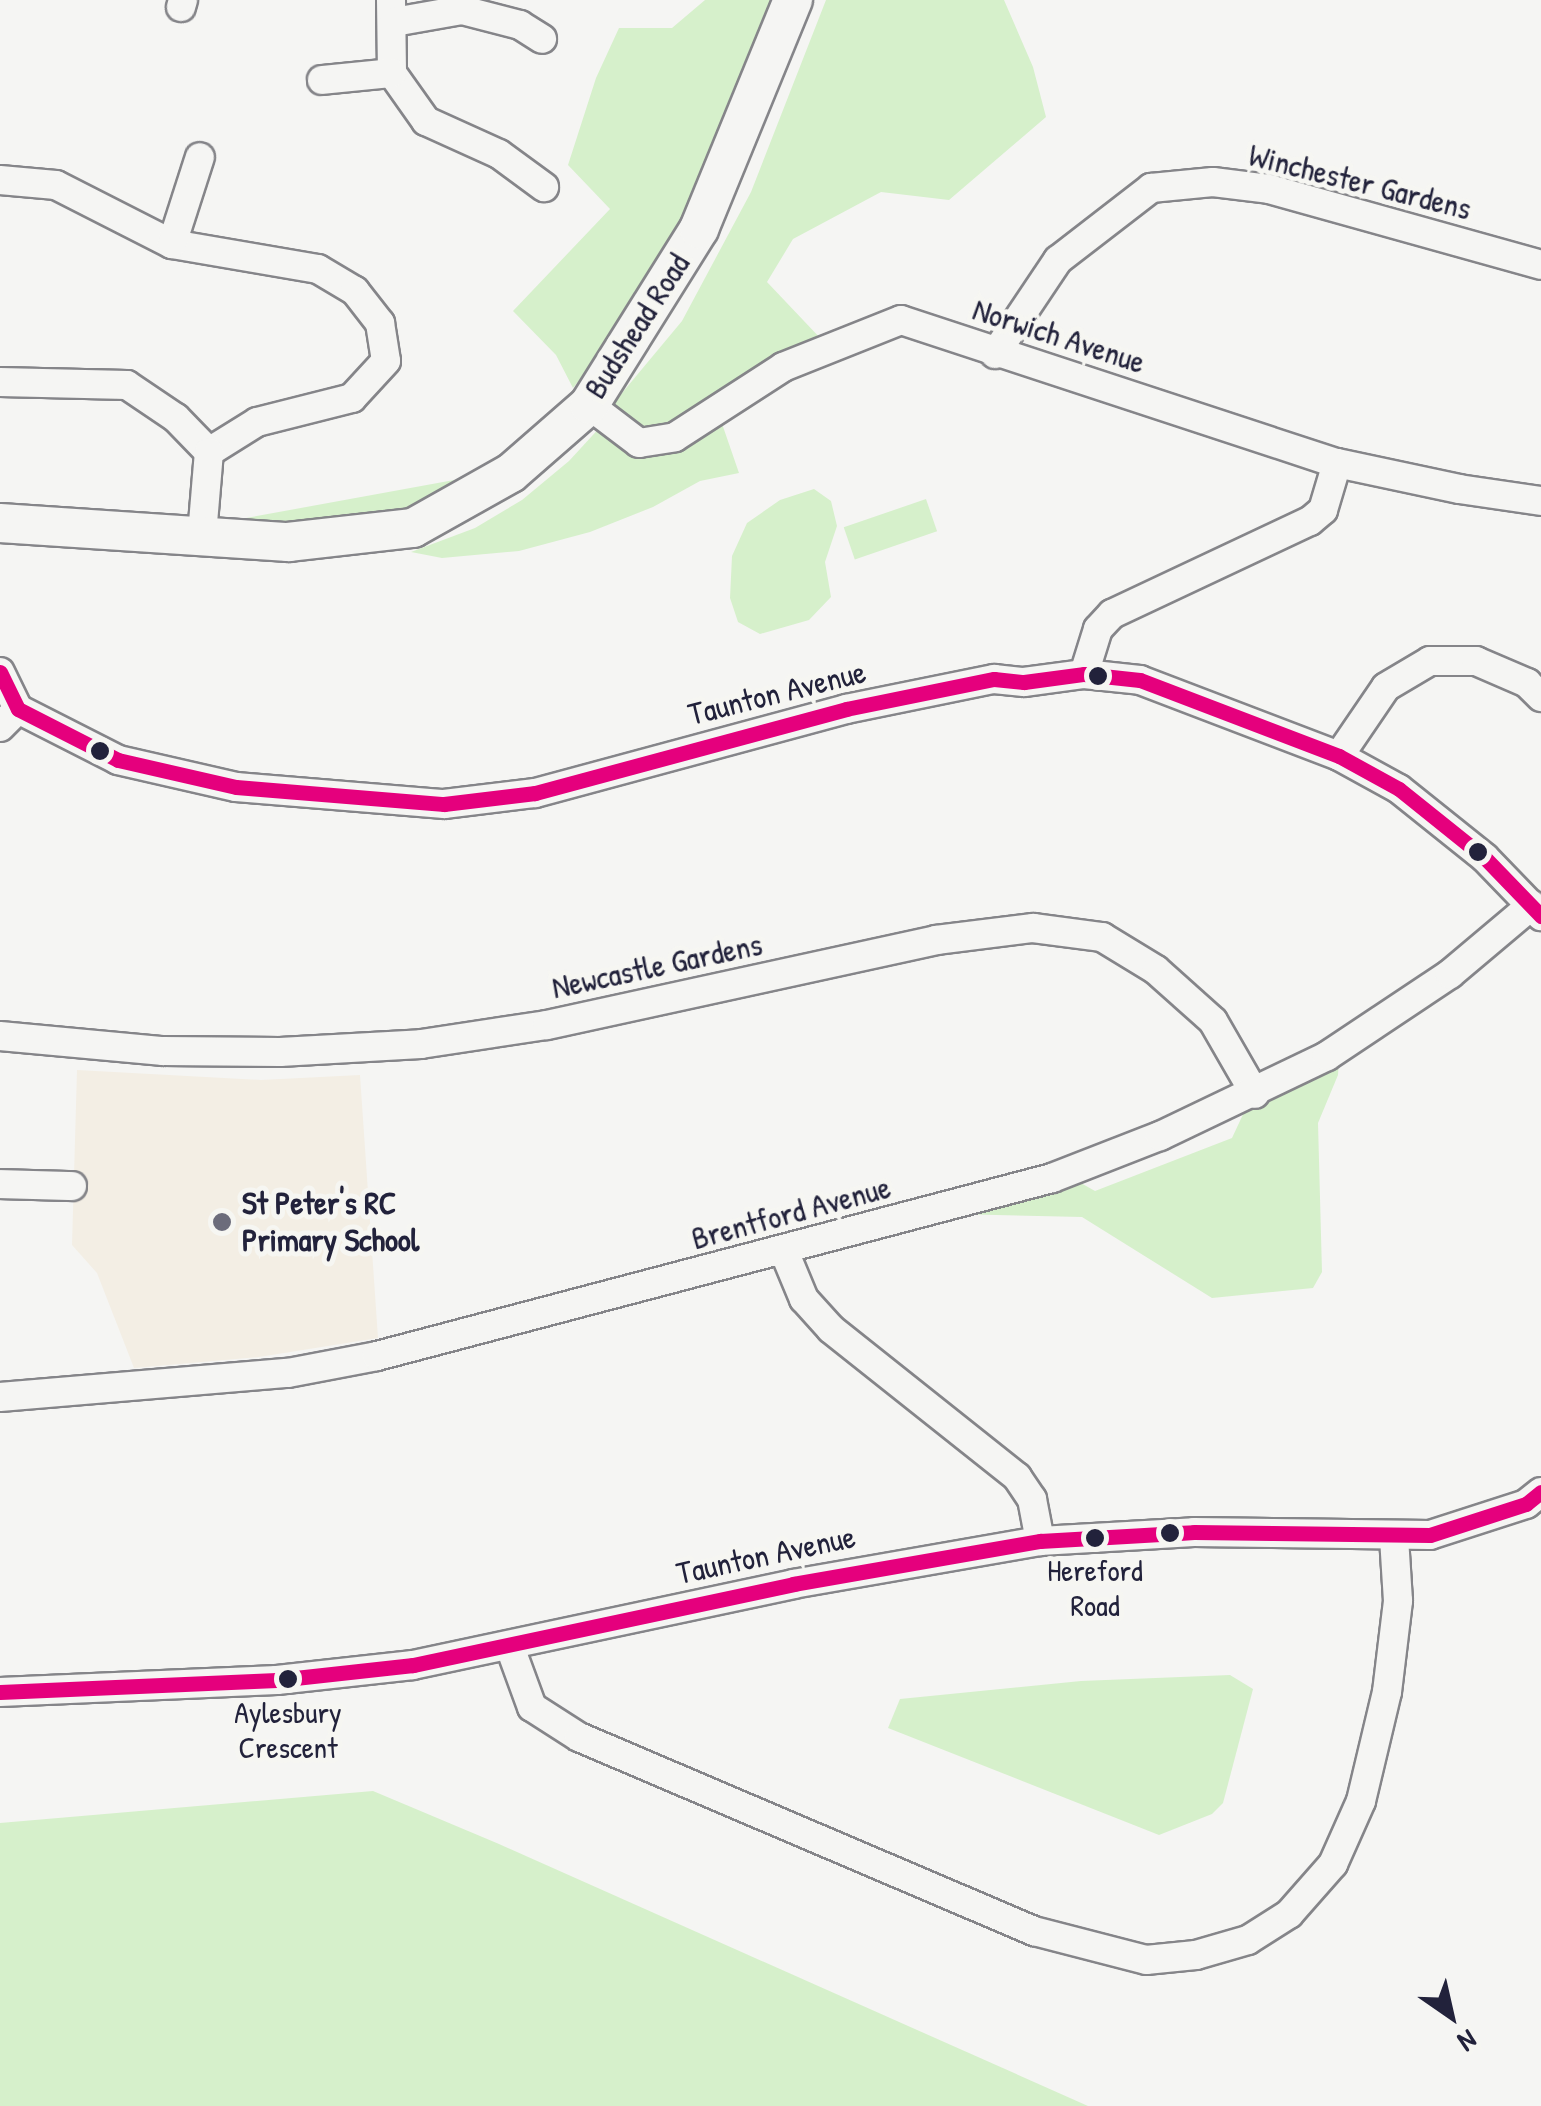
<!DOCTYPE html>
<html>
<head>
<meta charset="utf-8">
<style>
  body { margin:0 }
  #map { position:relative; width:1541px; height:2106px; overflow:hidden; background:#f5f5f3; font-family:"Patrick Hand",sans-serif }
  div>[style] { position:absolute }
  .built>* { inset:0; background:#f3eee4 }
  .green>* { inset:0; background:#d6f0cb; transform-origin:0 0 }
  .roads { filter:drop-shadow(2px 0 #858589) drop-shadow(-2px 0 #858589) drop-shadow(0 2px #858589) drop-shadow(0 -2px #858589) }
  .street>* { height:28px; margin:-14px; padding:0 14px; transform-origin:14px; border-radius:14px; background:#f5f5f3 }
  .secondary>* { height:38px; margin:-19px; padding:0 19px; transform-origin:19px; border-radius:19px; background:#f5f5f3 }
  .bus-1>* { height:15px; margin:-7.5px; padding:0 7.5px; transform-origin:7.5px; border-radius:7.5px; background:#e5007d }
  .dots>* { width:28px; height:28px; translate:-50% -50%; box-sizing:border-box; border:5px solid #f6f6f2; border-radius:50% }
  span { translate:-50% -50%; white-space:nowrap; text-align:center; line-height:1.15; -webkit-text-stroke:10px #f6f6f2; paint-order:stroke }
  .bus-label { font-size:30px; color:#22223b }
  .street-label { font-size:32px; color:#22223b }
  .poi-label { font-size:32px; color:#22223b; font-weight:700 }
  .left { translate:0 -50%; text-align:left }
  .north { position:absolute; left:1401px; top:1966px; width:100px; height:100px; -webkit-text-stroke:8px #f6f6f2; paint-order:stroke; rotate:146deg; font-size:28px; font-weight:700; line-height:40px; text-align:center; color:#22223b }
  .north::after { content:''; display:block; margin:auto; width:35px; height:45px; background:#22223b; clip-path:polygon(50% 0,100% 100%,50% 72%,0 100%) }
</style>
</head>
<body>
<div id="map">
  <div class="built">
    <i style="clip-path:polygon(77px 1070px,261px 1080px,360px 1075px,378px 1338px,259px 1357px,134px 1368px,97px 1273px,72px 1245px)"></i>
  </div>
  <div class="green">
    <i style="clip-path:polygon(705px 0,776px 0,681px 225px,622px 326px,573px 388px,556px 355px,513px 311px,610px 209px,568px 165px,596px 78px,619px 28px,672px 28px)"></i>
    <i style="clip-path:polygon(826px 0,1004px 0,1033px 67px,1046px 117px,949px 200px,881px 192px,793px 239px,767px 282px,822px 340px,672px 431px,641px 437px,607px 411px,682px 321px,751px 192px)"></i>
    <i style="clip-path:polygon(719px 415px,739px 473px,700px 481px,653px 507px,590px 532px,519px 551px,442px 558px,411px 552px,475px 528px,522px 500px,569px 461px,603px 424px,638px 448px)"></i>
    <i style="clip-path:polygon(476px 476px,404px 511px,299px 529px,235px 520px)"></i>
    <i style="clip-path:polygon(814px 489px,831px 501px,837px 526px,825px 562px,831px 597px,809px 620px,760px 634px,738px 622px,730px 598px,732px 556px,747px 523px,780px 500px)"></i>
    <i style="left:926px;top:499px;width:34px;height:87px;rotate:71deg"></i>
    <i style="clip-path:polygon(1339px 1059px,1338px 1075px,1318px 1123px,1322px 1272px,1313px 1288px,1212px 1298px,1082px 1217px,952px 1214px,1072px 1178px,1095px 1191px,1232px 1138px,1246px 1108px)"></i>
    <i style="clip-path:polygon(1230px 1675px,1253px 1689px,1223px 1803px,1212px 1814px,1159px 1835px,888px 1728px,900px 1699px,1081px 1681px)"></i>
    <i style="clip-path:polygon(373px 1791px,499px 1844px,1088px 2106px,0 2106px,0 1823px)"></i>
  </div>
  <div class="roads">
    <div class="street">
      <i style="left:391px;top:0;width:73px;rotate:89.2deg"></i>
      <i style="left:392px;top:73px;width:59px;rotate:54.7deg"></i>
      <i style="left:426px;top:121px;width:80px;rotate:24.3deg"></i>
      <i style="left:499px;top:154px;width:56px;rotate:36.3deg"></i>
      <i style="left:181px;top:7px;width:7px;rotate:-74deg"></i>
      <i style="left:394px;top:22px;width:69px;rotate:-10deg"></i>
      <i style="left:462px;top:10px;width:60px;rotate:14.5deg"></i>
      <i style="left:520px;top:25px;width:26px;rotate:32deg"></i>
      <i style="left:322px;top:80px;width:70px;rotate:-5.7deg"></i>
      <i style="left:0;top:180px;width:56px;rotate:5.1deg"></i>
      <i style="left:56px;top:185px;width:130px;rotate:27deg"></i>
      <i style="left:172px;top:244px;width:148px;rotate:9.7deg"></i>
      <i style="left:318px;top:269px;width:43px;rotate:30.7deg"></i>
      <i style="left:355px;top:291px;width:41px;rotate:52deg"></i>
      <i style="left:380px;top:323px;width:38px;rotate:81deg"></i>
      <i style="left:386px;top:361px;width:50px;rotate:132.6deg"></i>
      <i style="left:352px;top:398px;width:98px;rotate:165.8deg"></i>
      <i style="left:257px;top:422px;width:57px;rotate:148deg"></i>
      <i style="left:172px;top:244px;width:91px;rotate:-72.2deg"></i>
      <i style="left:995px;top:354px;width:113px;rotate:-56.2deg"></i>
      <i style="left:1058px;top:260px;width:118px;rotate:-37.7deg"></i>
      <i style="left:1151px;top:188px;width:62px;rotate:-5.5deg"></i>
      <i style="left:1213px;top:182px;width:56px;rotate:7.1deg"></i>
      <i style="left:1269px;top:189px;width:282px;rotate:15.6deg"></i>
      <i style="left:0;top:382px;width:127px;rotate:1.4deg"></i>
      <i style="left:127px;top:385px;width:59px;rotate:34deg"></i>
      <i style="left:176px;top:418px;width:47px;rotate:45.9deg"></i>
      <i style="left:589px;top:405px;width:63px;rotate:37.2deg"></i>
      <i style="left:639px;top:443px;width:36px;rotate:-9deg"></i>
      <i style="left:675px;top:437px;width:129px;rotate:-32.9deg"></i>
      <i style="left:783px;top:367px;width:127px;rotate:-21.7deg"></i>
      <i style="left:901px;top:320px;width:459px;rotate:18.2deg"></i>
      <i style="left:1337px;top:463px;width:125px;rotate:12deg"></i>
      <i style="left:1459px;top:489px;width:83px;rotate:8.3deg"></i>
      <i style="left:202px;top:535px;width:83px;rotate:-85.2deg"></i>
      <i style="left:0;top:672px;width:41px;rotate:64.1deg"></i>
      <i style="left:18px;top:709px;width:112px;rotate:27deg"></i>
      <i style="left:118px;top:760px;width:121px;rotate:12.9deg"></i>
      <i style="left:236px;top:787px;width:209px;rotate:4.7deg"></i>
      <i style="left:444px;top:804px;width:92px;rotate:-6.9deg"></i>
      <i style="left:535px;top:793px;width:322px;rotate:-15.1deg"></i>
      <i style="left:846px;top:709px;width:151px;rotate:-11.5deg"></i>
      <i style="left:994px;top:679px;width:30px;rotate:6deg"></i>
      <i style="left:1024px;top:682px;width:61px;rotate:-7.6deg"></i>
      <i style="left:1084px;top:674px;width:56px;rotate:6.1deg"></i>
      <i style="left:1140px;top:680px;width:213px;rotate:20.9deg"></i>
      <i style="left:1339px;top:756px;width:68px;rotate:28.8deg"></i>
      <i style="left:1399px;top:789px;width:110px;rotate:38.7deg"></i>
      <i style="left:1485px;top:858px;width:81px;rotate:46deg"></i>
      <i style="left:1084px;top:674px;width:47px;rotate:-72.7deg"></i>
      <i style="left:1098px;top:629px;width:21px;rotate:-47deg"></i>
      <i style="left:1112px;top:614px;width:219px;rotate:-25.2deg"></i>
      <i style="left:1310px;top:521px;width:17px;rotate:-40deg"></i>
      <i style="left:1323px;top:510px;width:49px;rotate:-73.4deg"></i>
      <i style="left:0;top:727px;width:25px;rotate:-45deg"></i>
      <i style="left:1339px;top:756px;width:83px;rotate:-55.7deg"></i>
      <i style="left:1386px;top:687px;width:51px;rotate:-30.6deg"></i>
      <i style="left:1430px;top:661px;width:46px"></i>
      <i style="left:1476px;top:661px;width:56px;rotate:23.3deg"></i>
      <i style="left:1527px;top:683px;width:20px;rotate:45deg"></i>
      <i style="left:0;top:1036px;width:164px;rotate:5.3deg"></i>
      <i style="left:163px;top:1051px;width:117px;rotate:0.5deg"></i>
      <i style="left:280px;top:1052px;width:141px;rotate:-3.2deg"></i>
      <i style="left:421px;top:1044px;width:127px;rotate:-8.6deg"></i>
      <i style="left:547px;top:1025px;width:398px;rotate:-12.3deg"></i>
      <i style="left:936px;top:940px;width:98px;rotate:-7.1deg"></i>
      <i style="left:1033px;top:928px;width:70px;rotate:7.4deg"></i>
      <i style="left:1102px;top:937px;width:63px;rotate:31.4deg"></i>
      <i style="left:1156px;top:970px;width:76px;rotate:41.8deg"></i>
      <i style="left:1213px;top:1021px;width:84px;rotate:60.1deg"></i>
      <i style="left:0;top:1184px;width:72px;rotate:1.6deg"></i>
      <i style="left:784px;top:1251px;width:52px;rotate:67.4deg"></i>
      <i style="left:804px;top:1299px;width:40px;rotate:48deg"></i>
      <i style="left:831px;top:1329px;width:238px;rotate:38.5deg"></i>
      <i style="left:1017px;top:1477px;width:27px;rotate:56deg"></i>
      <i style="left:1032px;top:1499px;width:43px;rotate:79.2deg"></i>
      <i style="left:0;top:1397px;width:289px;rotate:-4.8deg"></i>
      <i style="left:288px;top:1373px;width:91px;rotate:-10.8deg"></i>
      <i style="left:377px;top:1356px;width:698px;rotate:-14.77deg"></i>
      <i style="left:1052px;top:1178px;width:116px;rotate:-21.3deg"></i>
      <i style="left:1160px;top:1136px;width:185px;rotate:-25.6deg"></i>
      <i style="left:1327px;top:1056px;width:148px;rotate:-33.7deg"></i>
      <i style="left:1450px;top:974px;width:107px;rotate:-40.1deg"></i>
      <i style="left:510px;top:1647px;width:64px;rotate:69.9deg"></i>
      <i style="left:532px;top:1707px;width:56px;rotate:32.6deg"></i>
      <i style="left:579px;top:1737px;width:495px;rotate:23.1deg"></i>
      <i style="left:1034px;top:1931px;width:116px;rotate:14.5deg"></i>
      <i style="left:1146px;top:1960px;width:50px;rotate:-5.7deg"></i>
      <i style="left:1196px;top:1955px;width:54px;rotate:-16.1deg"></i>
      <i style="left:1248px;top:1940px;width:49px;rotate:-32.4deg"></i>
      <i style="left:1289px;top:1914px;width:67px;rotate:-48.7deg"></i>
      <i style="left:1333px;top:1864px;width:69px;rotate:-66deg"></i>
      <i style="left:1361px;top:1801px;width:112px;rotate:-76.6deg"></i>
      <i style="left:1387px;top:1692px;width:92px;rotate:-83.1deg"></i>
      <i style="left:1398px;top:1601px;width:64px;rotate:-93.6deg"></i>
      <i style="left:0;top:1692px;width:277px;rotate:-2.5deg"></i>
      <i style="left:277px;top:1680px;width:137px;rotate:-6.3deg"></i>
      <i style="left:413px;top:1665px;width:389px;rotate:-12deg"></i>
      <i style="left:793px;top:1584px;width:251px;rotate:-9.9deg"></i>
      <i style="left:1040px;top:1541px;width:154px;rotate:-3.3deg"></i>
      <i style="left:1194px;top:1532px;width:236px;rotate:0.7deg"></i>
      <i style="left:1430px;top:1535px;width:101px;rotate:-17.9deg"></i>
      <i style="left:1526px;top:1504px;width:19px;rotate:-39deg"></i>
    </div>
    <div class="secondary">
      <i style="left:0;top:523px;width:289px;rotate:3.8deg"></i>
      <i style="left:288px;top:542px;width:126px;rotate:-6.4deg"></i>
      <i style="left:413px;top:528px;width:112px;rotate:-29.3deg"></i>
      <i style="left:511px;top:473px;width:103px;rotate:-41.1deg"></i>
      <i style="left:589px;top:405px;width:208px;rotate:-58deg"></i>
      <i style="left:699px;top:229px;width:248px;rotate:-67.7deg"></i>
    </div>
  </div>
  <div class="bus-1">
    <i style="left:0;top:672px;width:41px;rotate:64.1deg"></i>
    <i style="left:18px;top:709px;width:112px;rotate:27deg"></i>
    <i style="left:118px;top:760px;width:121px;rotate:12.9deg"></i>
    <i style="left:236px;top:787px;width:209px;rotate:4.7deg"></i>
    <i style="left:444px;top:804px;width:92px;rotate:-6.9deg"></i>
    <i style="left:535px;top:793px;width:322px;rotate:-15.1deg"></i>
    <i style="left:846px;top:709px;width:151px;rotate:-11.5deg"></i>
    <i style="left:994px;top:679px;width:30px;rotate:6deg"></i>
    <i style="left:1024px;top:682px;width:61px;rotate:-7.6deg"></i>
    <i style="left:1084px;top:674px;width:56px;rotate:6.1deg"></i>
    <i style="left:1140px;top:680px;width:213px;rotate:20.9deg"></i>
    <i style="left:1339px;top:756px;width:68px;rotate:28.8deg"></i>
    <i style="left:1399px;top:789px;width:110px;rotate:38.7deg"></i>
    <i style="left:1485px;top:858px;width:81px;rotate:46deg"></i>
    <i style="left:0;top:1692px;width:277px;rotate:-2.5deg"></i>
    <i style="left:277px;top:1680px;width:137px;rotate:-6.3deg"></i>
    <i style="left:413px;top:1665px;width:389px;rotate:-12deg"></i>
    <i style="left:793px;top:1584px;width:251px;rotate:-9.9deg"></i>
    <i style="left:1040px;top:1541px;width:154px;rotate:-3.3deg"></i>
    <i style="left:1194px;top:1532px;width:236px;rotate:0.7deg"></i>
    <i style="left:1430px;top:1535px;width:101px;rotate:-17.9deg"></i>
    <i style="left:1526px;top:1504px;width:19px;rotate:-39deg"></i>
  </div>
  <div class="dots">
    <i style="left:1098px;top:676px;background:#22223b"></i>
    <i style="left:100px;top:751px;background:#22223b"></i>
    <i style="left:1478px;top:852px;background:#22223b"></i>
    <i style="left:222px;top:1222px;background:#6c6c7b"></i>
    <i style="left:1170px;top:1533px;background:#22223b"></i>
    <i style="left:1095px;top:1538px;background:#22223b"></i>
    <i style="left:288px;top:1679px;background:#22223b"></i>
  </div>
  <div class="bus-label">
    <span style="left:1095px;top:1587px">Hereford<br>Road</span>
    <span style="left:288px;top:1729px">Aylesbury<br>Crescent</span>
  </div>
  <div class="street-label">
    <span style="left:1360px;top:182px;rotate:14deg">Winchester Gardens</span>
    <span style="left:637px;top:326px;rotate:-57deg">Budshead Road</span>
    <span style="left:1059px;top:336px;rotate:18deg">Norwich Avenue</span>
    <span style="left:777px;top:693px;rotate:-14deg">Taunton Avenue</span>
    <span style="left:657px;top:966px;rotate:-12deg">Newcastle Gardens</span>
    <span style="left:791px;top:1213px;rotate:-15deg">Brentford Avenue</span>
    <span style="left:766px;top:1555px;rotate:-12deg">Taunton Avenue</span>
  </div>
  <div class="poi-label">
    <span class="left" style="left:242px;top:1222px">St Peter's RC<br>Primary School</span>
  </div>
  <div class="north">N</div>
</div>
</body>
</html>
